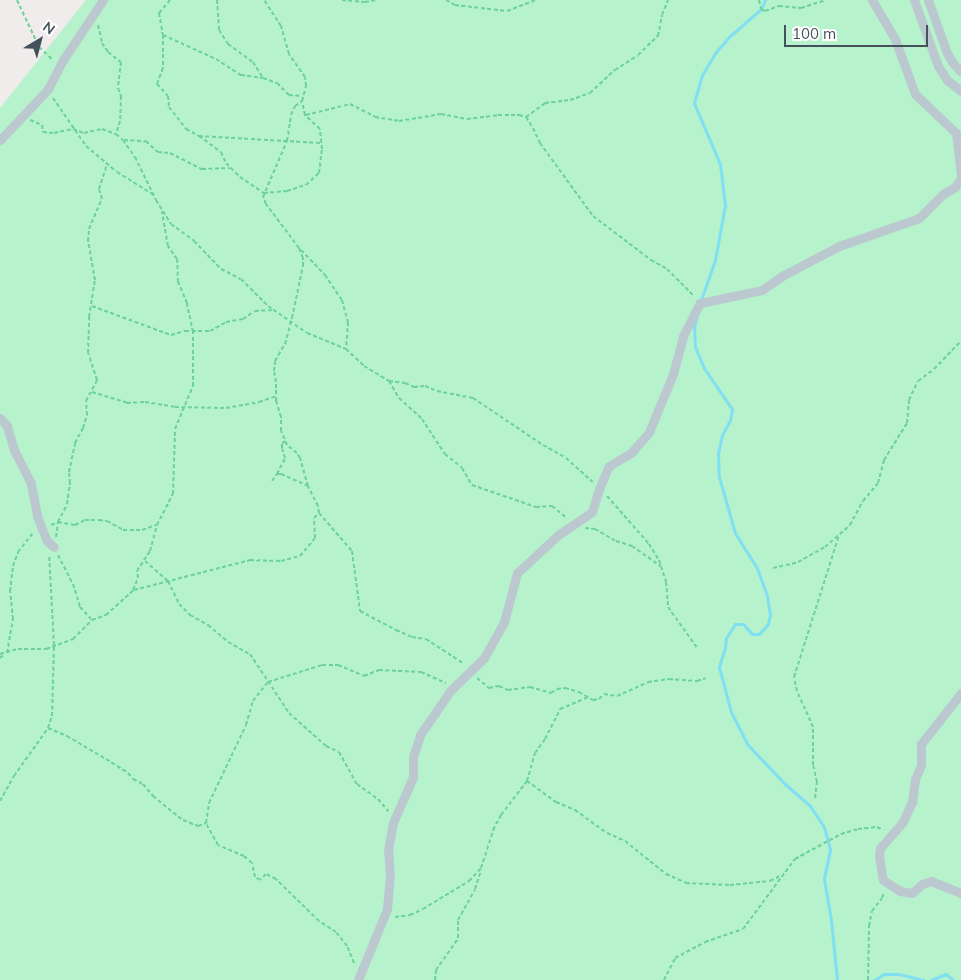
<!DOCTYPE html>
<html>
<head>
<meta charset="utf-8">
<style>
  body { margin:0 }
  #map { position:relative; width:961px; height:980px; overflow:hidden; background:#f0ecec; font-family:Mulish,sans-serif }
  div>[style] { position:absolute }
  .green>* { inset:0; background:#b6f2cb }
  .stream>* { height:3px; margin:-1.5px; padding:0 1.5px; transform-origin:1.5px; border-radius:1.5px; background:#80dff2 }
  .path>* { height:2px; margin-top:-1px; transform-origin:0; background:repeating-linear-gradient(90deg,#6cd29b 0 4px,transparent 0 6.5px) }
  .street>* { height:9px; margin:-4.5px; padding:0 4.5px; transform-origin:4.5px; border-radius:4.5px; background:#bcc8d0 }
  span { translate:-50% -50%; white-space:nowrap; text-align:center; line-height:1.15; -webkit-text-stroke:5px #fff; paint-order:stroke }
  .north { position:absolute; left:15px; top:15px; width:50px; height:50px; -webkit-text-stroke:4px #fff; paint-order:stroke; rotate:37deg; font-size:14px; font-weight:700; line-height:20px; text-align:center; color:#44515b }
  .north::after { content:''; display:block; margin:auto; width:18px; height:22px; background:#44515b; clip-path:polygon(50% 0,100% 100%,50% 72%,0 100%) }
  .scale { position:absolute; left:784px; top:25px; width:144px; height:22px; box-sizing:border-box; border:2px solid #44515b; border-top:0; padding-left:6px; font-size:15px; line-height:18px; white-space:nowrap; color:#44515b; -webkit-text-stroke:4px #fff; paint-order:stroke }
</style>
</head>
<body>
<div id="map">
  <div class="green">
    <i style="clip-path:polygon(86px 0,961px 0,961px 980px,0 980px,0 108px)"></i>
  </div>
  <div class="stream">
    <i style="left:701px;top:300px;width:42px;rotate:-70.7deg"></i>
    <i style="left:715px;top:260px;width:56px;rotate:-79.7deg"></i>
    <i style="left:725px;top:205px;width:41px;rotate:-97deg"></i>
    <i style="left:720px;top:164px;width:66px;rotate:-113.1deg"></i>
    <i style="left:694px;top:103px;width:29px;rotate:-74deg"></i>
    <i style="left:702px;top:75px;width:26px;rotate:-59deg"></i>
    <i style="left:715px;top:53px;width:23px;rotate:-49deg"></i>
    <i style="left:730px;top:36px;width:41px;rotate:-41.1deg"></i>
    <i style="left:761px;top:9px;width:10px;rotate:-66deg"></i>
    <i style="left:697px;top:316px;width:11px;rotate:105deg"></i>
    <i style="left:694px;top:327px;width:20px;rotate:87deg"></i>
    <i style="left:695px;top:347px;width:23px;rotate:67deg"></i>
    <i style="left:704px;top:368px;width:50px;rotate:55.7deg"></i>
    <i style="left:732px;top:409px;width:11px;rotate:100deg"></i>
    <i style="left:730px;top:420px;width:17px;rotate:118deg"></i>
    <i style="left:722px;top:435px;width:19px;rotate:102deg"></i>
    <i style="left:718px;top:454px;width:23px;rotate:88deg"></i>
    <i style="left:719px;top:477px;width:58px;rotate:74.1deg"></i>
    <i style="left:735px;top:533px;width:41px;rotate:57.8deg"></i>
    <i style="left:757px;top:568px;width:30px;rotate:70deg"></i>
    <i style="left:767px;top:596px;width:19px;rotate:81deg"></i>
    <i style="left:770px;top:615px;width:9px;rotate:103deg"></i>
    <i style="left:768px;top:624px;width:13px;rotate:132deg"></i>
    <i style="left:759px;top:634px;width:7px;rotate:180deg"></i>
    <i style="left:752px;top:634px;width:13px;rotate:-132deg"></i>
    <i style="left:743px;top:624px;width:8px;rotate:180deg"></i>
    <i style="left:735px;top:624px;width:17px;rotate:123deg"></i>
    <i style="left:726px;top:638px;width:10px;rotate:96deg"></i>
    <i style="left:725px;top:648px;width:20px;rotate:108deg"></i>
    <i style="left:719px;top:667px;width:47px;rotate:75.1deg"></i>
    <i style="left:731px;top:712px;width:37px;rotate:63deg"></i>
    <i style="left:748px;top:745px;width:54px;rotate:46.5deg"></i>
    <i style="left:785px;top:784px;width:33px;rotate:41deg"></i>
    <i style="left:810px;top:806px;width:25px;rotate:56deg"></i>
    <i style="left:824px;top:827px;width:24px;rotate:75deg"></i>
    <i style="left:830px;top:850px;width:30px;rotate:102deg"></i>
    <i style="left:824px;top:879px;width:42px;rotate:80.3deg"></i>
    <i style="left:831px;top:920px;width:60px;rotate:84.3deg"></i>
    <i style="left:874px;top:980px;width:12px;rotate:-31deg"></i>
    <i style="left:884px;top:974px;width:15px"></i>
    <i style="left:899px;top:974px;width:25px;rotate:14deg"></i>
    <i style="left:931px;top:980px;width:16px;rotate:-22deg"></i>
    <i style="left:946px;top:974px;width:9px;rotate:41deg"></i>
  </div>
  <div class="path">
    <i style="left:17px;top:0;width:52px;rotate:64.9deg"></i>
    <i style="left:39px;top:47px;width:18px;rotate:43deg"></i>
    <i style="left:170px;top:0;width:17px;rotate:130deg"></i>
    <i style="left:159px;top:13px;width:22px;rotate:80deg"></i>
    <i style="left:163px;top:35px;width:33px;rotate:90deg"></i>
    <i style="left:163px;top:68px;width:17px;rotate:111deg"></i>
    <i style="left:157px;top:84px;width:16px;rotate:47deg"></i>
    <i style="left:168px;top:96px;width:11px;rotate:85deg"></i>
    <i style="left:169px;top:107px;width:28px;rotate:52deg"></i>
    <i style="left:186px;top:129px;width:15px;rotate:28deg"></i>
    <i style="left:199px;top:136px;width:122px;rotate:3.3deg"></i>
    <i style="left:217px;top:0;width:30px;rotate:86deg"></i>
    <i style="left:219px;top:30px;width:17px;rotate:57deg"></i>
    <i style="left:228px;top:44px;width:31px;rotate:36deg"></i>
    <i style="left:253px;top:62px;width:19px;rotate:58deg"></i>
    <i style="left:263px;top:78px;width:15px;rotate:20deg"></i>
    <i style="left:277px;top:83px;width:17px;rotate:45deg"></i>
    <i style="left:289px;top:95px;width:13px;rotate:4deg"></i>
    <i style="left:342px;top:0;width:23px;rotate:5deg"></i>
    <i style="left:365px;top:2px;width:12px;rotate:-9deg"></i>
    <i style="left:446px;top:0;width:10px;rotate:29deg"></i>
    <i style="left:455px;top:5px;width:52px;rotate:6.6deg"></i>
    <i style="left:507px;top:11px;width:30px;rotate:-21deg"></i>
    <i style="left:759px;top:0;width:9px;rotate:77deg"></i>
    <i style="left:761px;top:9px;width:4px;rotate:27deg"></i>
    <i style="left:765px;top:11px;width:15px;rotate:-20deg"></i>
    <i style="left:779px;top:6px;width:22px;rotate:5deg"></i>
    <i style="left:801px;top:8px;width:26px;rotate:-18deg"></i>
    <i style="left:98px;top:25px;width:18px;rotate:77deg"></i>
    <i style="left:102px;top:43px;width:11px;rotate:56deg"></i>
    <i style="left:108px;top:52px;width:16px;rotate:38deg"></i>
    <i style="left:121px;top:62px;width:26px;rotate:97deg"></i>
    <i style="left:118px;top:88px;width:9px;rotate:69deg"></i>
    <i style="left:121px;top:96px;width:25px;rotate:92deg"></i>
    <i style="left:120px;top:121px;width:14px;rotate:107deg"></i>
    <i style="left:116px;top:134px;width:9px;rotate:41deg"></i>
    <i style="left:123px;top:140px;width:21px;rotate:55deg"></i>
    <i style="left:135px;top:157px;width:48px;rotate:64deg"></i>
    <i style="left:156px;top:200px;width:28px;rotate:58deg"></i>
    <i style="left:171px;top:224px;width:29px;rotate:36deg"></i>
    <i style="left:194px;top:241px;width:39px;rotate:46deg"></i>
    <i style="left:221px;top:269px;width:22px;rotate:27deg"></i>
    <i style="left:241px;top:279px;width:38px;rotate:45deg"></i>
    <i style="left:268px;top:306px;width:47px;rotate:34.7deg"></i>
    <i style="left:307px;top:333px;width:42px;rotate:22.3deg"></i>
    <i style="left:346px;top:349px;width:25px;rotate:43deg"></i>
    <i style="left:364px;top:366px;width:29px;rotate:31deg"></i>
    <i style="left:389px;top:381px;width:16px;rotate:7deg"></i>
    <i style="left:405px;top:383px;width:10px;rotate:24deg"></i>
    <i style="left:414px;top:387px;width:11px;rotate:-5deg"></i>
    <i style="left:425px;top:386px;width:13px;rotate:23deg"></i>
    <i style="left:437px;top:391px;width:37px;rotate:11deg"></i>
    <i style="left:473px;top:398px;width:84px;rotate:33.9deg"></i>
    <i style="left:543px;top:445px;width:26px;rotate:29deg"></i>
    <i style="left:566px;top:458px;width:36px;rotate:42deg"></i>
    <i style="left:163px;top:35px;width:58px;rotate:24.4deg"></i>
    <i style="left:216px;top:59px;width:30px;rotate:33deg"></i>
    <i style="left:241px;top:75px;width:22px;rotate:8deg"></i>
    <i style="left:53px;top:98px;width:58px;rotate:55.5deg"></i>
    <i style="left:86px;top:146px;width:40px;rotate:40deg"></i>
    <i style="left:117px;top:172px;width:44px;rotate:31.9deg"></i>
    <i style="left:306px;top:115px;width:45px;rotate:-14deg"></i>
    <i style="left:350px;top:104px;width:28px;rotate:27deg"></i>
    <i style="left:375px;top:117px;width:24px;rotate:9deg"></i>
    <i style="left:399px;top:121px;width:43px;rotate:-9.5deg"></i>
    <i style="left:441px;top:114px;width:26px;rotate:11deg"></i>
    <i style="left:467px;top:119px;width:31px;rotate:-7deg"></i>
    <i style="left:498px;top:115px;width:21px"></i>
    <i style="left:519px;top:115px;width:7px;rotate:16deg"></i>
    <i style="left:526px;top:117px;width:24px;rotate:-36deg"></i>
    <i style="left:545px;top:103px;width:25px;rotate:-7deg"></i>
    <i style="left:570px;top:100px;width:21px;rotate:-19deg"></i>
    <i style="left:590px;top:93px;width:34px;rotate:-43deg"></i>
    <i style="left:615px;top:70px;width:27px;rotate:-33deg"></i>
    <i style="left:638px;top:55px;width:28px;rotate:-44deg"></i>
    <i style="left:658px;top:36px;width:21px;rotate:-79deg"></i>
    <i style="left:662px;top:15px;width:16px;rotate:-68deg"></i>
    <i style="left:526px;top:117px;width:13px;rotate:58deg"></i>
    <i style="left:533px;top:128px;width:17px;rotate:65deg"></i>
    <i style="left:540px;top:143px;width:90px;rotate:54deg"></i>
    <i style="left:593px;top:216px;width:73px;rotate:37.2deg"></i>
    <i style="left:651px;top:260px;width:18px;rotate:29deg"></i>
    <i style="left:667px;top:269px;width:38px;rotate:45deg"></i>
    <i style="left:30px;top:120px;width:13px;rotate:23deg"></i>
    <i style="left:42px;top:125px;width:7px;rotate:82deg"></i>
    <i style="left:43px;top:132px;width:11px;rotate:5deg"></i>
    <i style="left:54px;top:133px;width:19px;rotate:-12deg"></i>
    <i style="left:73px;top:129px;width:12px;rotate:20deg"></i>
    <i style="left:84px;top:133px;width:18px;rotate:-13deg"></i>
    <i style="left:102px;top:129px;width:15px;rotate:20deg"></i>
    <i style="left:199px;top:136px;width:27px;rotate:36deg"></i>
    <i style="left:221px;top:152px;width:12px;rotate:66deg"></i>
    <i style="left:226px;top:163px;width:20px;rotate:45deg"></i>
    <i style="left:240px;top:177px;width:29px;rotate:34deg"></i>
    <i style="left:264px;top:193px;width:23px;rotate:-5deg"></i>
    <i style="left:287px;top:191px;width:20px;rotate:-18deg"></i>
    <i style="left:306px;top:185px;width:18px;rotate:-43deg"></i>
    <i style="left:319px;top:173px;width:24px;rotate:-83deg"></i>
    <i style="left:322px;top:149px;width:20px;rotate:-96deg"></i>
    <i style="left:320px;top:129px;width:21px;rotate:-137deg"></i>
    <i style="left:305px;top:115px;width:14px;rotate:-102deg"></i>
    <i style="left:302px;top:101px;width:16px;rotate:-75deg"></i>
    <i style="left:306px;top:86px;width:9px;rotate:-96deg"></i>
    <i style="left:305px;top:77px;width:28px;rotate:-125deg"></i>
    <i style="left:289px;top:54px;width:29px;rotate:-106deg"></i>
    <i style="left:281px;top:26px;width:31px;rotate:-123deg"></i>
    <i style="left:124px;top:140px;width:22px;rotate:3deg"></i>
    <i style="left:146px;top:141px;width:16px;rotate:43deg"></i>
    <i style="left:158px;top:152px;width:12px;rotate:5deg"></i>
    <i style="left:170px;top:153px;width:36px;rotate:27deg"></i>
    <i style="left:202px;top:169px;width:28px;rotate:-2deg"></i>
    <i style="left:301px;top:250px;width:35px;rotate:46deg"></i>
    <i style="left:325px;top:275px;width:30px;rotate:56deg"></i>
    <i style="left:342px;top:300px;width:23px;rotate:75deg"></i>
    <i style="left:348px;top:322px;width:27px;rotate:94deg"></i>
    <i style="left:92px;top:306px;width:84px;rotate:20.2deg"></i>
    <i style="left:171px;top:335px;width:15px;rotate:-16deg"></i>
    <i style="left:185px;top:331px;width:25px"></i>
    <i style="left:210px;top:331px;width:18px;rotate:-29deg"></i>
    <i style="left:226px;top:322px;width:17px;rotate:-10deg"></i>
    <i style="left:243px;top:319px;width:14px;rotate:-34deg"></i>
    <i style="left:255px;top:311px;width:19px;rotate:-3deg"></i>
    <i style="left:389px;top:381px;width:20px;rotate:60deg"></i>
    <i style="left:399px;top:398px;width:31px;rotate:42deg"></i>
    <i style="left:422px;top:419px;width:42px;rotate:56.7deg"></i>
    <i style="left:445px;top:454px;width:22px;rotate:39deg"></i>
    <i style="left:462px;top:468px;width:20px;rotate:60deg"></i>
    <i style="left:472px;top:485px;width:68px;rotate:19deg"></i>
    <i style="left:536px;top:507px;width:16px;rotate:-4deg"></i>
    <i style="left:552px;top:506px;width:19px;rotate:39deg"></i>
    <i style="left:92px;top:392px;width:37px;rotate:17deg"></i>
    <i style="left:127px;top:403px;width:18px;rotate:-3deg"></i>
    <i style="left:145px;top:402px;width:30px;rotate:9deg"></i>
    <i style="left:175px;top:407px;width:51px;rotate:1.1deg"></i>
    <i style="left:226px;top:408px;width:34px;rotate:-10deg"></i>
    <i style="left:259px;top:402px;width:18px;rotate:-19deg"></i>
    <i style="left:277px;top:474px;width:18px;rotate:-63deg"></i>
    <i style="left:285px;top:458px;width:10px;rotate:-107deg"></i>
    <i style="left:282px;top:448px;width:5px;rotate:-90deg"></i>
    <i style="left:282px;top:443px;width:4px;rotate:-27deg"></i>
    <i style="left:272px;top:481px;width:9px;rotate:-54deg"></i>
    <i style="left:277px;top:474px;width:4px"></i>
    <i style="left:281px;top:474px;width:30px;rotate:24deg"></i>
    <i style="left:607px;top:496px;width:64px;rotate:48.8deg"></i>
    <i style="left:649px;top:544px;width:19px;rotate:58deg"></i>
    <i style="left:659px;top:560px;width:23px;rotate:72deg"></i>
    <i style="left:666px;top:582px;width:25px;rotate:85deg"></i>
    <i style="left:668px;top:607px;width:52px;rotate:54.5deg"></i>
    <i style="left:319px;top:513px;width:50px;rotate:49deg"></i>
    <i style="left:352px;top:551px;width:61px;rotate:82.4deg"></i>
    <i style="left:360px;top:611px;width:41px;rotate:27.8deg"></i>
    <i style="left:396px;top:630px;width:17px;rotate:24deg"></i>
    <i style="left:412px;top:637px;width:14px;rotate:8deg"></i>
    <i style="left:426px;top:639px;width:45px;rotate:33.3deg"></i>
    <i style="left:51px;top:525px;width:8px;rotate:-23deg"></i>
    <i style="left:58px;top:522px;width:17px;rotate:10deg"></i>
    <i style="left:75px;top:525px;width:11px;rotate:-27deg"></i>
    <i style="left:85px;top:520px;width:14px"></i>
    <i style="left:99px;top:520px;width:8px;rotate:7deg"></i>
    <i style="left:107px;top:521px;width:18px;rotate:29deg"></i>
    <i style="left:123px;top:530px;width:19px"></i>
    <i style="left:142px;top:530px;width:15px;rotate:-20deg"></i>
    <i style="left:585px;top:528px;width:10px;rotate:6deg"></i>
    <i style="left:595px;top:529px;width:24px;rotate:30deg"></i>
    <i style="left:616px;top:541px;width:17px;rotate:17deg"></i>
    <i style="left:632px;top:546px;width:35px;rotate:35deg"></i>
    <i style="left:56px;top:537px;width:15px;rotate:-82deg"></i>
    <i style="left:58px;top:522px;width:20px;rotate:-63deg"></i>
    <i style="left:67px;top:504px;width:21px;rotate:-82deg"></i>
    <i style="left:70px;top:483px;width:11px;rotate:-95deg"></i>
    <i style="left:69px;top:472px;width:30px;rotate:-78deg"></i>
    <i style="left:75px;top:443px;width:17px;rotate:-62deg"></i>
    <i style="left:83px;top:428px;width:14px;rotate:-73deg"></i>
    <i style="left:87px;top:415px;width:14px;rotate:-94deg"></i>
    <i style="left:86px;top:401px;width:24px;rotate:-62deg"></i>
    <i style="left:97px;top:380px;width:28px;rotate:-108deg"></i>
    <i style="left:88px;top:353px;width:36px;rotate:-88deg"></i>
    <i style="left:89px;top:317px;width:37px;rotate:-81deg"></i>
    <i style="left:95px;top:280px;width:40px;rotate:-100deg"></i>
    <i style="left:88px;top:241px;width:12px;rotate:-85deg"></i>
    <i style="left:89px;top:229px;width:33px;rotate:-67deg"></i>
    <i style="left:102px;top:199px;width:10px;rotate:-107deg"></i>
    <i style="left:99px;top:189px;width:26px;rotate:-72deg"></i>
    <i style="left:58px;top:555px;width:33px;rotate:63deg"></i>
    <i style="left:73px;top:584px;width:24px;rotate:73deg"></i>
    <i style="left:80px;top:607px;width:16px;rotate:47deg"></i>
    <i style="left:145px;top:561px;width:30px;rotate:41deg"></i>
    <i style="left:168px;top:581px;width:25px;rotate:64deg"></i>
    <i style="left:179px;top:604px;width:16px;rotate:45deg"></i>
    <i style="left:190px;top:615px;width:21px;rotate:29deg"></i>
    <i style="left:208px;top:625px;width:26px;rotate:40deg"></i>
    <i style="left:228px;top:642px;width:25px;rotate:29deg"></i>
    <i style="left:250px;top:654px;width:71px;rotate:56.5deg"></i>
    <i style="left:289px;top:713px;width:50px;rotate:41.7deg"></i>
    <i style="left:326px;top:746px;width:14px;rotate:25deg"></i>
    <i style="left:339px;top:752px;width:37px;rotate:61deg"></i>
    <i style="left:357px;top:784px;width:26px;rotate:36deg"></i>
    <i style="left:378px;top:799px;width:16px;rotate:50deg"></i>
    <i style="left:773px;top:568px;width:26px;rotate:-13deg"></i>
    <i style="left:798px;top:562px;width:31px;rotate:-29deg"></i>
    <i style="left:825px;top:547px;width:33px;rotate:-41deg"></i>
    <i style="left:850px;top:525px;width:27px;rotate:-62deg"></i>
    <i style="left:863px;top:501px;width:23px;rotate:-50deg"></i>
    <i style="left:878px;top:483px;width:24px;rotate:-75deg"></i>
    <i style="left:884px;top:460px;width:44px;rotate:-58.1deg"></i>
    <i style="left:907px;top:423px;width:23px;rotate:-85deg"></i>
    <i style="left:909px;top:400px;width:21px;rotate:-65deg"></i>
    <i style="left:918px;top:381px;width:20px;rotate:-37deg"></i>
    <i style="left:934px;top:369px;width:39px;rotate:-46deg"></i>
    <i style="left:133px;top:590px;width:13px;rotate:-67deg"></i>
    <i style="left:138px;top:578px;width:7px;rotate:-98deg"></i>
    <i style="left:137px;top:571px;width:24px;rotate:-57deg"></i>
    <i style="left:150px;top:551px;width:27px;rotate:-75deg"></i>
    <i style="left:157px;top:525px;width:35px;rotate:-63deg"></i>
    <i style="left:173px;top:494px;width:65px;rotate:-88.2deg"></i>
    <i style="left:175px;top:429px;width:47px;rotate:-67.3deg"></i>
    <i style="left:193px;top:386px;width:54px;rotate:-90deg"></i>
    <i style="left:193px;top:332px;width:30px;rotate:-102deg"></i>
    <i style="left:187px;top:303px;width:23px;rotate:-113deg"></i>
    <i style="left:178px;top:282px;width:23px;rotate:-92deg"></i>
    <i style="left:177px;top:259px;width:16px;rotate:-125deg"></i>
    <i style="left:168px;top:246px;width:35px;rotate:-100deg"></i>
    <i style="left:7px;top:653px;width:35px;rotate:-80deg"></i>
    <i style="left:13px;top:619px;width:28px;rotate:-96deg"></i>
    <i style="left:10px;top:591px;width:25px;rotate:-83deg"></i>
    <i style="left:13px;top:566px;width:15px;rotate:-70deg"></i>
    <i style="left:18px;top:552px;width:24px;rotate:-52deg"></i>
    <i style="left:0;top:654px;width:19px;rotate:-16deg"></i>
    <i style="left:18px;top:649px;width:28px"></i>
    <i style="left:46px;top:649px;width:29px;rotate:-20deg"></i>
    <i style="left:73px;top:639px;width:27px;rotate:-45deg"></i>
    <i style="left:92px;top:620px;width:15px;rotate:-20deg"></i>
    <i style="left:106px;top:615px;width:38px;rotate:-42deg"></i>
    <i style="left:134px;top:590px;width:120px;rotate:-14.5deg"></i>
    <i style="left:250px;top:560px;width:31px;rotate:2deg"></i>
    <i style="left:281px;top:561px;width:20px;rotate:-15deg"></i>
    <i style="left:300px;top:556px;width:23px;rotate:-50deg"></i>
    <i style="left:315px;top:538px;width:20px;rotate:-93deg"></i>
    <i style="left:314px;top:518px;width:7px;rotate:-45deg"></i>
    <i style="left:319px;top:513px;width:7px;rotate:-98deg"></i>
    <i style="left:318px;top:506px;width:22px;rotate:-117deg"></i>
    <i style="left:308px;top:486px;width:29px;rotate:-106deg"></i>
    <i style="left:300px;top:458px;width:6px;rotate:-121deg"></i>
    <i style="left:297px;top:453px;width:13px;rotate:-141deg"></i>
    <i style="left:287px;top:445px;width:15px;rotate:-113deg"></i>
    <i style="left:281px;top:431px;width:14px;rotate:-90deg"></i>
    <i style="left:281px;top:417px;width:17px;rotate:-107deg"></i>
    <i style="left:276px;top:401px;width:19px;rotate:-90deg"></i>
    <i style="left:276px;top:382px;width:11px;rotate:-100deg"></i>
    <i style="left:274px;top:371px;width:10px;rotate:-84deg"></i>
    <i style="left:275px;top:361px;width:20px;rotate:-60deg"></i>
    <i style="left:285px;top:344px;width:27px;rotate:-75deg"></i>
    <i style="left:292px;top:318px;width:53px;rotate:-78.1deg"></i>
    <i style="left:303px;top:266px;width:8px;rotate:-90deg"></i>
    <i style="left:303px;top:258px;width:11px;rotate:-112deg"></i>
    <i style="left:299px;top:248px;width:55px;rotate:-126.9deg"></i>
    <i style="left:266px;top:204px;width:8px;rotate:-113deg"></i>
    <i style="left:263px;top:197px;width:61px;rotate:-66.8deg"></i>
    <i style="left:287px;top:141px;width:26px;rotate:-81deg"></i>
    <i style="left:291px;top:115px;width:10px;rotate:-66deg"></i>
    <i style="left:295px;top:106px;width:9px;rotate:-36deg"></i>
    <i style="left:0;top:658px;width:6px;rotate:-39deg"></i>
    <i style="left:477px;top:678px;width:16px;rotate:40deg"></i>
    <i style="left:489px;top:688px;width:10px;rotate:-11deg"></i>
    <i style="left:499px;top:686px;width:10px;rotate:24deg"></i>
    <i style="left:508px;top:690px;width:22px;rotate:-8deg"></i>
    <i style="left:530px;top:687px;width:22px;rotate:16deg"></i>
    <i style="left:551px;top:693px;width:7px;rotate:-34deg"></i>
    <i style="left:557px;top:689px;width:8px;rotate:-7deg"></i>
    <i style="left:565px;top:688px;width:15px;rotate:16deg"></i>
    <i style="left:579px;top:692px;width:16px;rotate:30deg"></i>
    <i style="left:593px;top:700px;width:6px;rotate:-9deg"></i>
    <i style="left:599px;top:699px;width:7px;rotate:-45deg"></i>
    <i style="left:604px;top:694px;width:13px;rotate:9deg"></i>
    <i style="left:617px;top:696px;width:34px;rotate:-24deg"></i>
    <i style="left:648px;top:682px;width:21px;rotate:-8deg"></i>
    <i style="left:669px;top:679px;width:28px;rotate:4deg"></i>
    <i style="left:697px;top:681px;width:9px;rotate:-18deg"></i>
    <i style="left:48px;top:728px;width:21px;rotate:23deg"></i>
    <i style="left:67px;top:736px;width:45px;rotate:30.5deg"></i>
    <i style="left:106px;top:759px;width:26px;rotate:32deg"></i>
    <i style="left:128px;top:773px;width:8px;rotate:50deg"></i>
    <i style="left:133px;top:779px;width:11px;rotate:27deg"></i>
    <i style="left:143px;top:784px;width:16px;rotate:50deg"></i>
    <i style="left:153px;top:796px;width:38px;rotate:39deg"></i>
    <i style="left:183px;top:820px;width:16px;rotate:22deg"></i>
    <i style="left:198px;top:826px;width:9px;rotate:-21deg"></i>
    <i style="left:527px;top:781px;width:36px;rotate:36deg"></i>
    <i style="left:556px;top:802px;width:21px;rotate:23deg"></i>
    <i style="left:575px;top:810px;width:39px;rotate:36deg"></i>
    <i style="left:607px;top:833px;width:20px;rotate:24deg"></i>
    <i style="left:625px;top:841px;width:53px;rotate:38.8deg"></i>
    <i style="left:666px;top:874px;width:22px;rotate:24deg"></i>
    <i style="left:686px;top:883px;width:44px;rotate:2.6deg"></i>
    <i style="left:730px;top:885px;width:40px;rotate:-5.7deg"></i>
    <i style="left:770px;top:881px;width:11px;rotate:-27deg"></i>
    <i style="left:815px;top:798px;width:16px;rotate:-83deg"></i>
    <i style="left:817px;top:782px;width:17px;rotate:-103deg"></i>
    <i style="left:813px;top:765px;width:38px;rotate:-90deg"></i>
    <i style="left:813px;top:727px;width:39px;rotate:-114deg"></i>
    <i style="left:797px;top:691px;width:14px;rotate:-102deg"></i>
    <i style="left:794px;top:677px;width:149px;rotate:-72.4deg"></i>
    <i style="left:0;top:801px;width:29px;rotate:-61deg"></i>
    <i style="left:14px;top:776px;width:59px;rotate:-54.7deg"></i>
    <i style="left:48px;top:728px;width:13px;rotate:-72deg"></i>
    <i style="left:52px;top:716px;width:71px;rotate:-88.4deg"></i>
    <i style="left:54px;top:645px;width:91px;rotate:-93.1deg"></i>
    <i style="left:395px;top:917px;width:15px;rotate:-8deg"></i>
    <i style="left:410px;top:915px;width:14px;rotate:-25deg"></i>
    <i style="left:423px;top:909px;width:54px;rotate:-31.3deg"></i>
    <i style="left:469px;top:881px;width:18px;rotate:-47deg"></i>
    <i style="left:481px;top:868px;width:40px;rotate:-72deg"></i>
    <i style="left:493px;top:830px;width:17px;rotate:-62deg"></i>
    <i style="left:501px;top:815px;width:43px;rotate:-52.6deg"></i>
    <i style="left:527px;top:781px;width:29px;rotate:-74deg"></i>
    <i style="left:535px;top:753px;width:17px;rotate:-54deg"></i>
    <i style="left:545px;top:739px;width:34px;rotate:-63deg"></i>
    <i style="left:560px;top:709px;width:30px;rotate:-23deg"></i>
    <i style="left:354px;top:963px;width:18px;rotate:-112deg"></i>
    <i style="left:347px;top:946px;width:18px;rotate:-128deg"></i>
    <i style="left:336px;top:932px;width:20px;rotate:-147deg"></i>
    <i style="left:319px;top:921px;width:60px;rotate:-135.7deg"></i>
    <i style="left:276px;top:879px;width:11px;rotate:-153deg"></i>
    <i style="left:266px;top:874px;width:8px;rotate:135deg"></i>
    <i style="left:260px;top:880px;width:6px;rotate:-149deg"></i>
    <i style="left:255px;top:877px;width:14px;rotate:-102deg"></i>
    <i style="left:252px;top:863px;width:11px;rotate:-139deg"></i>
    <i style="left:244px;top:856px;width:28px;rotate:-157deg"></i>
    <i style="left:218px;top:845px;width:25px;rotate:-119deg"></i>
    <i style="left:206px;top:823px;width:20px;rotate:-81deg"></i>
    <i style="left:209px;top:803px;width:86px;rotate:-64.6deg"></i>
    <i style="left:246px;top:725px;width:25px;rotate:-74deg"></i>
    <i style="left:253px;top:701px;width:24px;rotate:-52deg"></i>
    <i style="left:268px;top:682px;width:57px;rotate:-17.5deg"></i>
    <i style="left:322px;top:665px;width:16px"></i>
    <i style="left:338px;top:665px;width:28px;rotate:23deg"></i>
    <i style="left:364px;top:676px;width:16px;rotate:-22deg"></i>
    <i style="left:379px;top:670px;width:42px;rotate:2.7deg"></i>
    <i style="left:421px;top:672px;width:27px;rotate:24deg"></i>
    <i style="left:435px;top:980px;width:10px;rotate:-84deg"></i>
    <i style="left:436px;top:970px;width:39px;rotate:-55deg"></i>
    <i style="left:458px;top:938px;width:18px;rotate:-90deg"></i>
    <i style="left:458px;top:920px;width:35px;rotate:-61deg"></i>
    <i style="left:475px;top:889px;width:20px;rotate:-72deg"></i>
    <i style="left:664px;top:980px;width:25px;rotate:-63deg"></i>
    <i style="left:675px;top:958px;width:34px;rotate:-28deg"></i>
    <i style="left:705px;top:942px;width:40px;rotate:-18.9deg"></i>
    <i style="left:743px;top:929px;width:87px;rotate:-53.4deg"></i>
    <i style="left:795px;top:859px;width:52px;rotate:-28.5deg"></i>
    <i style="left:841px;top:834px;width:18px;rotate:-16deg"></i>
    <i style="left:858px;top:829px;width:19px;rotate:-6deg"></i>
    <i style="left:877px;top:827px;width:7px;rotate:27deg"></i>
    <i style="left:868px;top:980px;width:54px;rotate:-88.9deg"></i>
    <i style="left:869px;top:926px;width:15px;rotate:-79deg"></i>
    <i style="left:872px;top:911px;width:16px;rotate:-52deg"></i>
    <i style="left:882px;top:898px;width:6px;rotate:-72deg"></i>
  </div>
  <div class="street">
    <i style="left:872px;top:0;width:45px;rotate:59.5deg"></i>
    <i style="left:895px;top:39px;width:59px;rotate:70deg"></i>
    <i style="left:915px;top:94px;width:57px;rotate:43.6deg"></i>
    <i style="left:956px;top:133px;width:42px;rotate:83.2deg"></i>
    <i style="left:914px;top:0;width:70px;rotate:70deg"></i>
    <i style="left:938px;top:66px;width:17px;rotate:57deg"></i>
    <i style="left:947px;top:80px;width:18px;rotate:38deg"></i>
    <i style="left:928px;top:0;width:56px;rotate:70.3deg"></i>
    <i style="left:947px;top:53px;width:10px;rotate:61deg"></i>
    <i style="left:952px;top:62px;width:13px;rotate:48deg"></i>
    <i style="left:0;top:140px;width:70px;rotate:-46.7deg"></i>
    <i style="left:48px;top:89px;width:33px;rotate:-63deg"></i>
    <i style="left:63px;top:60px;width:72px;rotate:-56.3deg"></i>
    <i style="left:0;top:418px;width:11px;rotate:49deg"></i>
    <i style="left:7px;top:426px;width:25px;rotate:74deg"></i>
    <i style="left:14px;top:450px;width:38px;rotate:63deg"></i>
    <i style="left:31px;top:484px;width:33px;rotate:79deg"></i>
    <i style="left:37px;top:516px;width:14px;rotate:69deg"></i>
    <i style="left:42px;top:529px;width:13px;rotate:67deg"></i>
    <i style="left:47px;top:541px;width:9px;rotate:41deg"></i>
    <i style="left:961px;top:693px;width:65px;rotate:128.1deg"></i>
    <i style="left:921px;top:744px;width:21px;rotate:90deg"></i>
    <i style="left:921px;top:765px;width:15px;rotate:113deg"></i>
    <i style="left:915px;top:779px;width:23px;rotate:97deg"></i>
    <i style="left:912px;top:802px;width:23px;rotate:115deg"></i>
    <i style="left:902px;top:823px;width:33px;rotate:131deg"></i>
    <i style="left:880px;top:848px;width:8px;rotate:97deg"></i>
    <i style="left:879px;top:856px;width:24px;rotate:81deg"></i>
    <i style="left:883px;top:880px;width:20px;rotate:33deg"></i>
    <i style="left:900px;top:891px;width:12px;rotate:9deg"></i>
    <i style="left:912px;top:893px;width:13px;rotate:-42deg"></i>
    <i style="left:922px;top:884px;width:9px;rotate:-18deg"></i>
    <i style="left:931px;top:881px;width:32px;rotate:22deg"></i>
    <i style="left:358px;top:980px;width:77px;rotate:-67.8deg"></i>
    <i style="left:387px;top:909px;width:32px;rotate:-85deg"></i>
    <i style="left:390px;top:877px;width:27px;rotate:-94deg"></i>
    <i style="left:388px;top:850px;width:27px;rotate:-80deg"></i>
    <i style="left:393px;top:823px;width:50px;rotate:-66.5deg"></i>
    <i style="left:413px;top:777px;width:20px;rotate:-90deg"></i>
    <i style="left:413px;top:757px;width:23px;rotate:-72deg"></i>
    <i style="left:420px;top:735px;width:53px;rotate:-55.7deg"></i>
    <i style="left:450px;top:691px;width:47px;rotate:-44.1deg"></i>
    <i style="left:484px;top:658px;width:41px;rotate:-60.9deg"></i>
    <i style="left:504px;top:622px;width:51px;rotate:-75.1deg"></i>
    <i style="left:517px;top:573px;width:56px;rotate:-42.8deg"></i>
    <i style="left:558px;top:535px;width:41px;rotate:-34.1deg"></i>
    <i style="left:592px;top:512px;width:24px;rotate:-73deg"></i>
    <i style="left:599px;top:489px;width:25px;rotate:-67deg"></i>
    <i style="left:609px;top:466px;width:26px;rotate:-31deg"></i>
    <i style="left:631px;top:453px;width:28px;rotate:-49deg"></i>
    <i style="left:649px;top:432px;width:63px;rotate:-67.5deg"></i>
    <i style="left:673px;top:374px;width:39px;rotate:-75deg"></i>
    <i style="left:683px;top:336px;width:37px;rotate:-63deg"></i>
    <i style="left:700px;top:303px;width:63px;rotate:-11.8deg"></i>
    <i style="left:762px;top:290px;width:24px;rotate:-35deg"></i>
    <i style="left:782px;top:276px;width:64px;rotate:-27.8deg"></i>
    <i style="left:839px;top:246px;width:85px;rotate:-19.3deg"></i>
    <i style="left:919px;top:218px;width:34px;rotate:-45deg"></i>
    <i style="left:943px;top:194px;width:14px;rotate:-30deg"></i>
    <i style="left:955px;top:187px;width:11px;rotate:-56deg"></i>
  </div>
  <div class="north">N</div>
  <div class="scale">100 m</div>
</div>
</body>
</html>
